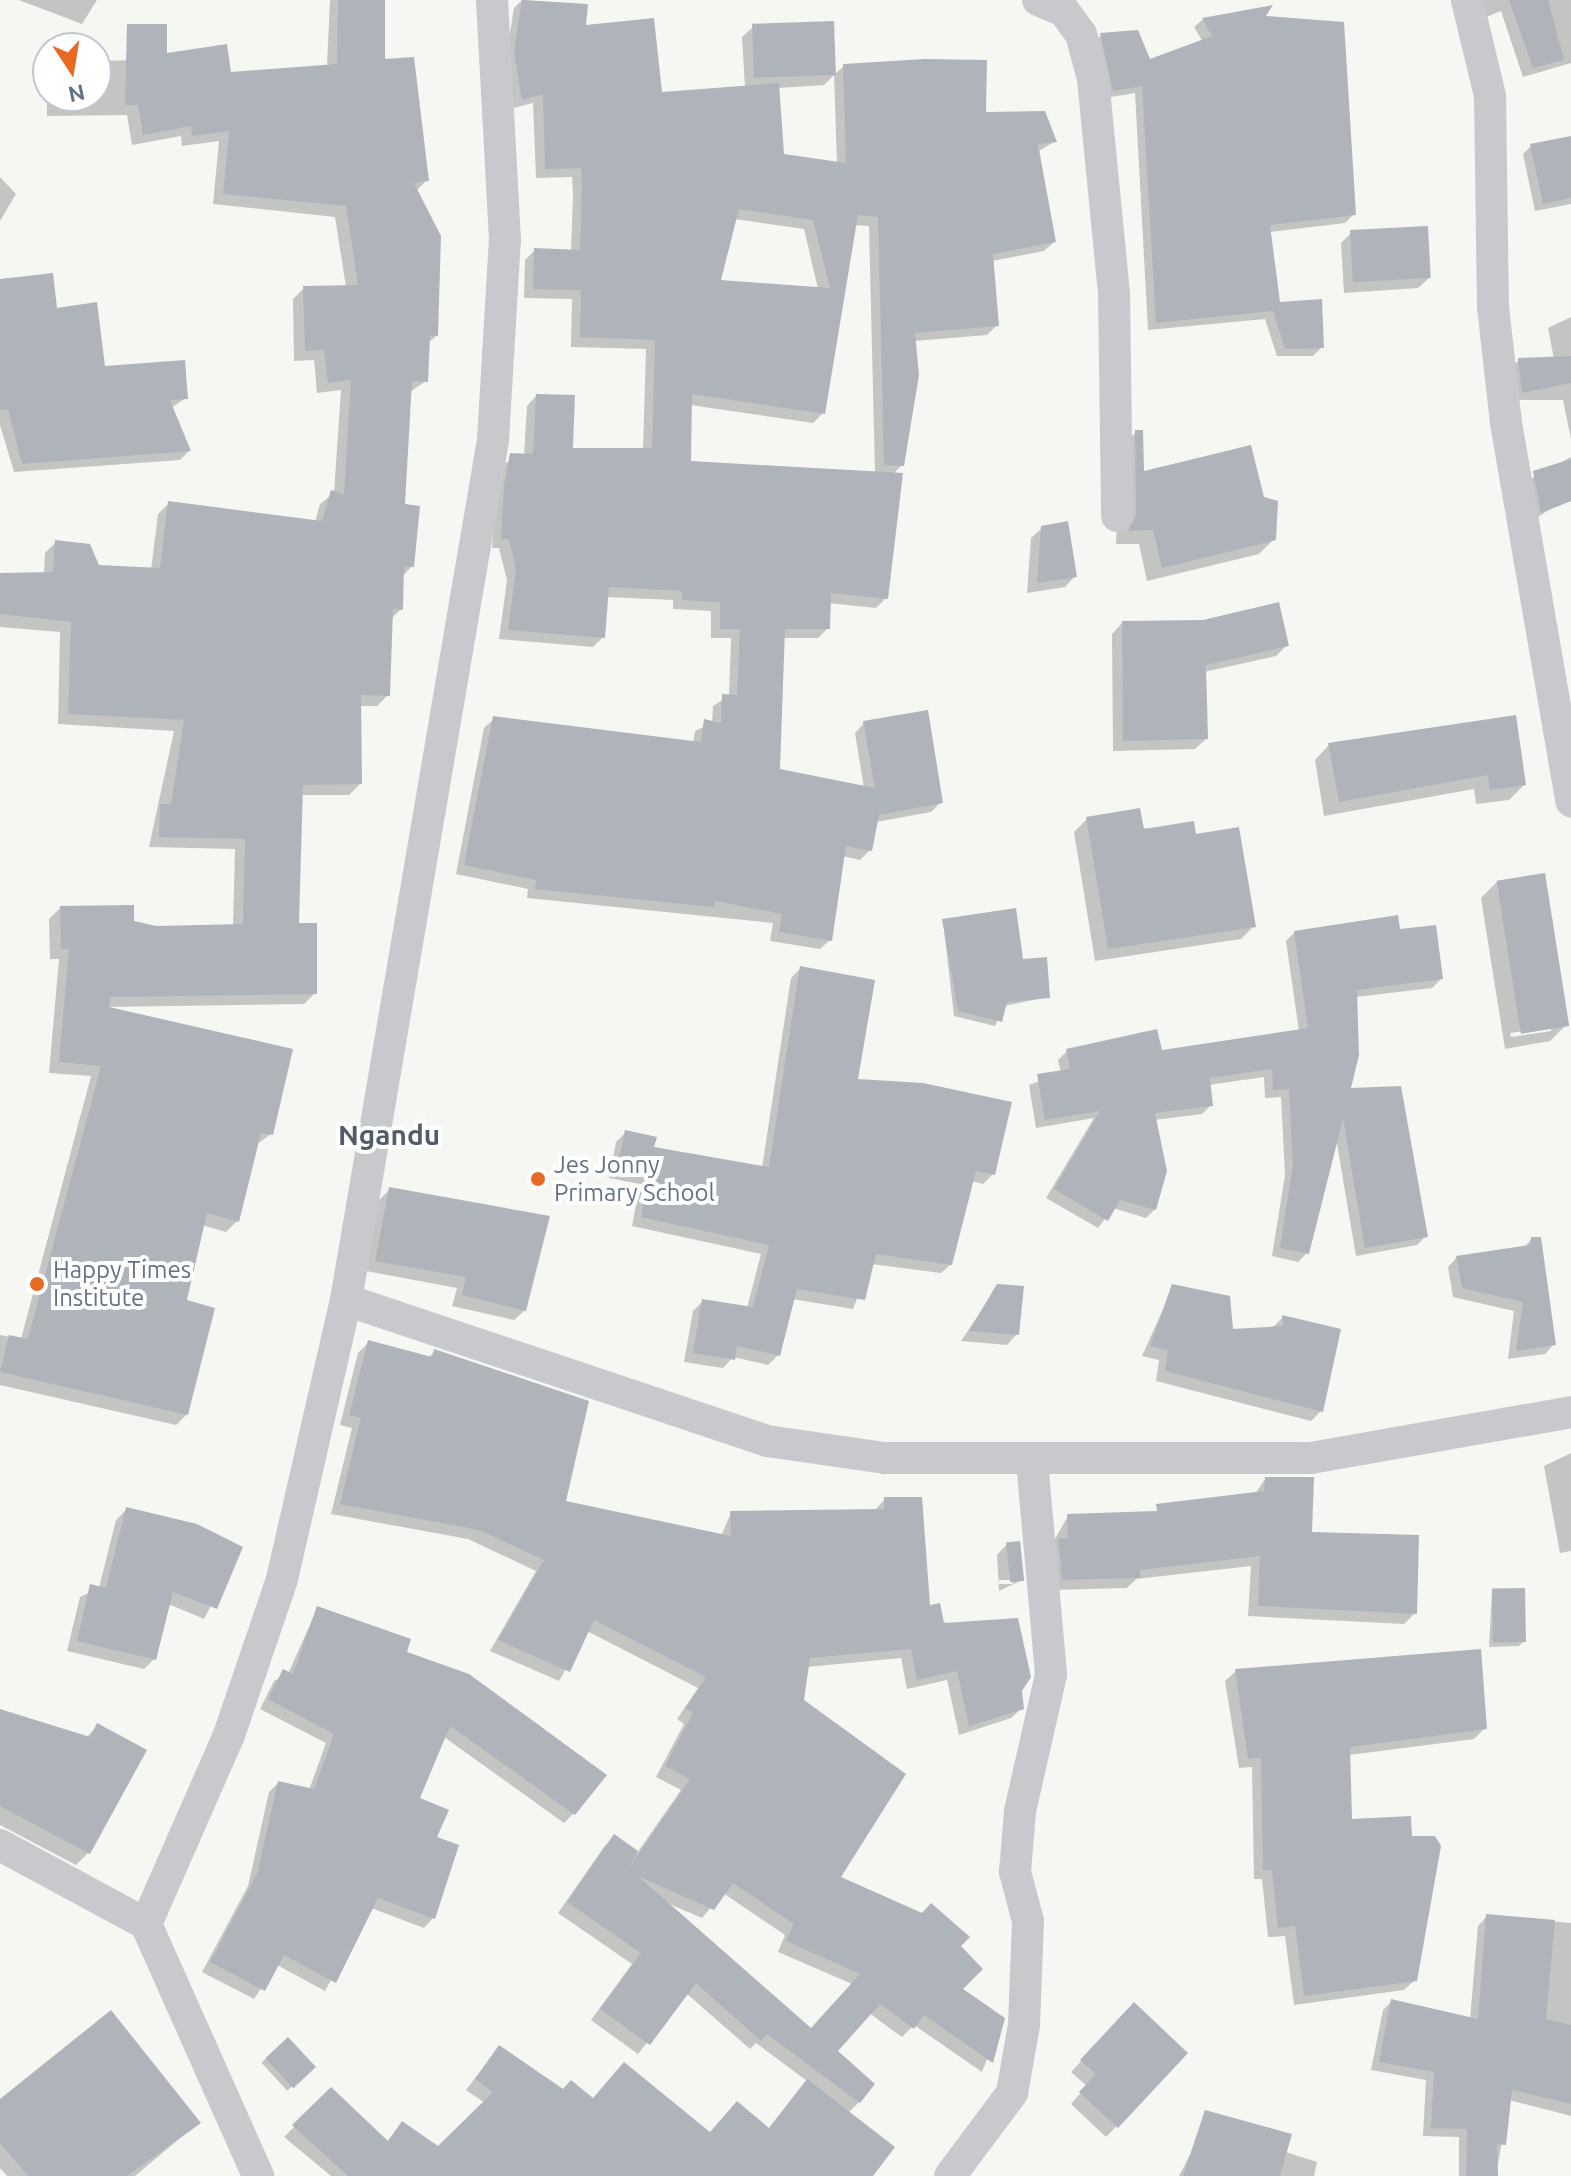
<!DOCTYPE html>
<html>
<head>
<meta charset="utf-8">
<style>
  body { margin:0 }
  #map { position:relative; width:1571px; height:2176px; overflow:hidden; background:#f6f7f3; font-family:Ubuntu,sans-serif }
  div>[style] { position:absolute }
  .shadow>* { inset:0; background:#0003; transform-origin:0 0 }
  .building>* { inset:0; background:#afb4bb; transform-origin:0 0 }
  .street>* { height:32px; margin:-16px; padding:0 16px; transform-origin:16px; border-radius:16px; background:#c7c9cd }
  .dots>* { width:22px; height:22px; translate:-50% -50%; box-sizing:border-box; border:4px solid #fff; border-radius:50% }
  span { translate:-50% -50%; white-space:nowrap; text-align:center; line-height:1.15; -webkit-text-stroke:8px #fff; paint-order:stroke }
  .poi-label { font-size:24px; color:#657285 }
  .left { translate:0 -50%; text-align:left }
  .quarter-label { font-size:28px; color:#535d6a; font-weight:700 }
  .north { position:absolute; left:32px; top:32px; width:80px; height:80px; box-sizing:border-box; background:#fff; border:2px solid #c1c7ce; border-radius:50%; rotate:168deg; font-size:22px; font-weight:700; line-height:32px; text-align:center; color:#657285 }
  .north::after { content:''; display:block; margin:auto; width:28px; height:36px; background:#e86a22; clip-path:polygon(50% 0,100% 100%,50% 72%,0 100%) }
</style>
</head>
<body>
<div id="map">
  <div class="shadow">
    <i style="clip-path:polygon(19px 0,97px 0,82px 24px)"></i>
    <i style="clip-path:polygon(330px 0,383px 0,383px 61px,427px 180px,416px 191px,436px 336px,428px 343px,426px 381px,410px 392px,402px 506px,412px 566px,402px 577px,401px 609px,390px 620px,388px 695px,377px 706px,360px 706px,360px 784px,349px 795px,301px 795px,297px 925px,315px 993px,304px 1004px,105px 1007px,271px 1134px,256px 1145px,237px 1221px,226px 1232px,202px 1225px,185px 1301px,187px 1414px,176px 1425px,0 1385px,0 1335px,21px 1339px,91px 1076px,49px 1073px,59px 959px,50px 959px,49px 919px,60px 908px,156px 928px,233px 926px,235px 849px,149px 847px,174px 731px,58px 724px,60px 632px,0 627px,0 575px,44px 574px,45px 553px,56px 542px,98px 567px,151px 570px,158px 514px,169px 503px,315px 522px,320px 504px,334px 493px,341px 390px,317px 393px,314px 360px,294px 361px,293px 299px,304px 288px,346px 287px,335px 217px,213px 204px,219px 141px,182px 146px,181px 136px,132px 145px,127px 115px,47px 116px,47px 72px,48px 96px,96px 96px,96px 61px,227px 58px,230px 75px,327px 66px)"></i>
    <i style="clip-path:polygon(evenodd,522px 0,586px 5px,584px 27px,661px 94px,745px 88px,742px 37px,753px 27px,832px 23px,834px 75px,844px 66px,1054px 142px,1037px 152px,1054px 242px,1044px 251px,992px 261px,997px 325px,987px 335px,914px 341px,902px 465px,893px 474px,886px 598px,876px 608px,828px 603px,828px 628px,818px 638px,782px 638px,778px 771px,864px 788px,855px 733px,864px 723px,941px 802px,931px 812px,876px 822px,870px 850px,860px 860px,842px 856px,830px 940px,820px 949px,770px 941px,773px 923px,527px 898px,528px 889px,456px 874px,484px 728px,494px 719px,693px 743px,695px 731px,712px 723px,713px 706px,729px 696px,731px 638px,711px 638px,711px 611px,673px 609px,673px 600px,606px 597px,603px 637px,593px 647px,499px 639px,507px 580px,499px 548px,492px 548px,495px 498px,501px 465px,524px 455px,527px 406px,536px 396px,571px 450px,643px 450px,646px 349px,571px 347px,572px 299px,524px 298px,525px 260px,535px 250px,571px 252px,573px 195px,572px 177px,536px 178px,533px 103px,513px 108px,505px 63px,514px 8px,522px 0,834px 75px,837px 164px,782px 156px,778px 88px,824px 85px,834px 75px,522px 0,735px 219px,804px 229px,818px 289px,719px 282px,735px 219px,522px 0,854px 225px,869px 226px,875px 473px,689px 462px,690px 405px,813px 423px,823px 413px,854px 225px)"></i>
    <i style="clip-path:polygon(1469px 0,1571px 0,1571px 63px,1523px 77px,1501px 11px,1479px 20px)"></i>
    <i style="clip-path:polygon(1202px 20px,1342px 24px,1354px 214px,1345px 223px,1269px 232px,1279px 304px,1322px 347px,1313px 356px,1277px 356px,1265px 319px,1148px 330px,1135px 93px,1105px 98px,1093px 43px,1101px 35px,1149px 61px,1203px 42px,1194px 27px)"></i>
    <i style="clip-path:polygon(1531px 146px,1571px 148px,1571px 204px,1535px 211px,1523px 154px)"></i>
    <i style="clip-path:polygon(0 177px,16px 194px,0 221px)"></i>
    <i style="clip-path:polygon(1351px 233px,1429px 278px,1418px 288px,1344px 293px,1341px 243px)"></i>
    <i style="clip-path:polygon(0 281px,55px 310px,103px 368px,186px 398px,171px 408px,189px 451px,180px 460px,14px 472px,0 425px)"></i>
    <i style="clip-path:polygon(1571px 317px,1571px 439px,1563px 400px,1513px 400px,1509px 369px,1519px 360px,1554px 359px,1548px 328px)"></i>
    <i style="clip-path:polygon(1136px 432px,1142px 474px,1274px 539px,1259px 554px,1147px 581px,1139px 544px,1116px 544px,1121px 447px)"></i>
    <i style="clip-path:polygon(1571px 457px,1571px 495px,1532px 521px,1525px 482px)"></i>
    <i style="clip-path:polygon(1042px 528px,1075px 576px,1065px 587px,1027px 593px,1031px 538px)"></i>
    <i style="clip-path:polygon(1122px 623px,1287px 645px,1276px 656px,1204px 672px,1206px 739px,1195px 749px,1113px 751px,1112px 634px)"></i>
    <i style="clip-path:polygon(1514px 717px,1524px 785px,1509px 800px,1476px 804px,1474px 789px,1324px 816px,1315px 760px,1329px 745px)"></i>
    <i style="clip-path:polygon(1087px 819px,1194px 836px,1254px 926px,1241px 939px,1095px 961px,1074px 832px)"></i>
    <i style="clip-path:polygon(evenodd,1497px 882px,1566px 1025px,1550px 1041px,1505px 1049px,1481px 898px,1497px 882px,1551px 1027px,1551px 1031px,1511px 1037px,1510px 1033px,1551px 1027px)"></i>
    <i style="clip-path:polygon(943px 921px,1021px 962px,1048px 997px,1004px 1006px,995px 1026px,954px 1016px)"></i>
    <i style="clip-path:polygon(1295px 932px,1398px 932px,1441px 979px,1432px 988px,1356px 997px,1348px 1090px,1426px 1236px,1417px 1245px,1356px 1256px,1336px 1138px,1307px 1253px,1298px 1262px,1272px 1256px,1285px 1175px,1281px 1097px,1265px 1098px,1264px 1077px,1209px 1085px,1211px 1105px,1202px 1114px,1154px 1120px,1155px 1209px,1146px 1218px,1113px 1208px,1098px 1228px,1046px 1198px,1094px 1118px,1036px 1128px,1029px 1085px,1061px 1073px,1058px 1060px,1067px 1051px,1160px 1052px,1299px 1031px,1286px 941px)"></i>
    <i style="clip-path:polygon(801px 968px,855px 1081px,993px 1174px,983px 1184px,971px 1181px,951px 1264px,941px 1273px,871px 1264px,853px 1309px,792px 1299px,778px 1355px,768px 1365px,733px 1357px,723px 1368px,684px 1362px,693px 1311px,703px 1301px,747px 1308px,761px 1254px,632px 1226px,640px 1184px,609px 1178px,616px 1142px,626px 1132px,652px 1149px,762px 1168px,791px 978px)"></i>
    <i style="clip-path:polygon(390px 1189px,525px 1310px,514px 1320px,452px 1306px,457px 1288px,366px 1271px,379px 1200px)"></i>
    <i style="clip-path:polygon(1532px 1239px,1554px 1344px,1545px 1354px,1508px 1359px,1514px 1311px,1453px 1297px,1448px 1267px,1457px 1257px,1523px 1248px)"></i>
    <i style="clip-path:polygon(998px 1286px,1017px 1334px,1007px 1345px,961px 1341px)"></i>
    <i style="clip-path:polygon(1173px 1287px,1231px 1331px,1273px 1327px,1283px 1317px,1321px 1411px,1311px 1421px,1156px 1381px,1159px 1360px,1142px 1356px)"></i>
    <i style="clip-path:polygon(evenodd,368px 1343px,428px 1358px,434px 1352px,564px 1503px,721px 1536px,731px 1513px,874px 1511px,885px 1499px,928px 1607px,1020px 1691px,1022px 1708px,1011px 1718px,959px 1735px,947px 1680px,907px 1689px,901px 1658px,807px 1667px,801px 1701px,838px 1877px,958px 1946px,960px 1990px,1003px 2019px,982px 2072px,914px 2025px,902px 2037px,869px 2013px,835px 2051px,859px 2102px,848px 2113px,870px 2176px,331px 2176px,284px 2137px,331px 2090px,386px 2143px,402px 2124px,438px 2149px,485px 2103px,466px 2090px,499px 2047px,562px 2091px,709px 2134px,768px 2130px,807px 2081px,756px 2043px,750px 2049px,686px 1993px,638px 2054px,591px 2020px,632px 1964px,558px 1913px,604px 1847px,614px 1837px,637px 1853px,681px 1790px,656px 1777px,684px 1724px,677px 1719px,698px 1688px,587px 1631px,559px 1681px,490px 1651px,536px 1571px,468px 1539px,331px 1514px,352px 1428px,340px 1425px,358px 1353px,368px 1343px,723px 1893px,785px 1935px,778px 1952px,852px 1984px,811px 2031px,667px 1903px,702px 1918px,723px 1893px)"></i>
    <i style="clip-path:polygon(1571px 1453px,1571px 1551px,1560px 1553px,1544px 1466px)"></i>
    <i style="clip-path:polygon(1265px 1479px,1309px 1534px,1415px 1613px,1404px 1624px,1248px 1616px,1251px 1566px,1136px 1579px,1127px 1588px,1052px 1590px,1048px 1551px,1068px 1516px,1150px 1513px,1255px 1494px)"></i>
    <i style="clip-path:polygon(127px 1509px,241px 1548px,204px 1619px,168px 1604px,154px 1659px,144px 1669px,67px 1651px,80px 1597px,99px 1588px,116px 1520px)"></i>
    <i style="clip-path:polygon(evenodd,1007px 1544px,1022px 1580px,999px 1591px,997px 1555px,1007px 1544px,999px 1580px,1013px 1580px,1013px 1584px,999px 1584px,999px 1580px)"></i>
    <i style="clip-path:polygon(1492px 1591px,1524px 1641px,1519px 1646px,1489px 1647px)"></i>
    <i style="clip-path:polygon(317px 1609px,404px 1653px,574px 1813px,564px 1823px,444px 1737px,418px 1799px,435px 1838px,433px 1918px,424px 1928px,371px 1908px,325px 1991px,277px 1965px,254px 1999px,202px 1972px,248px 1886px,269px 1792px,278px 1783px,309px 1790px,326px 1743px,260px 1709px,274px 1681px,288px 1674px)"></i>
    <i style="clip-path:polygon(1236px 1671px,1485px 1728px,1474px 1739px,1349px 1755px,1350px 1821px,1415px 1980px,1404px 1990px,1294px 2005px,1285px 1936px,1268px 1937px,1262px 1879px,1254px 1879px,1252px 1767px,1239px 1768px,1225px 1681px)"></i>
    <i style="clip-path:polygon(0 1711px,86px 1738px,97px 1726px,88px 1853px,76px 1865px,0 1825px)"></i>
    <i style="clip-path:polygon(1487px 1916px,1571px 1923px,1571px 2116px,1509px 2100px,1496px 2176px,1459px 2176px,1459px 2137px,1423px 2136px,1426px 2080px,1371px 2070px,1383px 2010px,1392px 2001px,1470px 2019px,1478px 1926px)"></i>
    <i style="clip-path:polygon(1134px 2005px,1186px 2053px,1106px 2137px,1071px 2104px,1087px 2086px,1071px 2072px)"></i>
    <i style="left:287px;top:2039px;width:38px;height:35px;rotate:47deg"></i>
    <i style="clip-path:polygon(0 2102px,198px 2123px,135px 2176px,7px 2176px,0 2168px)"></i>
    <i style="clip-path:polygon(1205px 2126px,1317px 2162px,1314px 2176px,1179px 2176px)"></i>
  </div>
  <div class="building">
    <i style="clip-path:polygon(338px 0,385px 0,385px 59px,414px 57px,429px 181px,414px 183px,441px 236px,438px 336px,430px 336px,428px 382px,412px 381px,405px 504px,420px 506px,414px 567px,404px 566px,403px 610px,393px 609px,390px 696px,361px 695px,362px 784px,303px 785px,299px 923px,317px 923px,317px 994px,110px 997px,109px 1007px,293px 1049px,273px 1135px,261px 1133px,239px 1222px,207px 1213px,187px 1300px,215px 1308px,188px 1415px,0 1372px,9px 1335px,28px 1339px,101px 1066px,59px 1062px,69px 949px,61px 949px,60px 906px,134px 905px,134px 921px,156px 926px,243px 924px,245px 839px,159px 837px,160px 804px,171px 804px,184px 720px,68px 714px,71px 622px,0 614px,0 573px,53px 572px,55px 540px,90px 544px,99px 565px,160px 568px,168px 501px,322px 521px,331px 490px,344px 494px,351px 380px,328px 383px,324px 350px,305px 351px,303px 286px,358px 285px,346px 206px,223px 194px,229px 131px,192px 136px,191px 126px,143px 135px,138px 105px,125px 105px,127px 24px,167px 24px,167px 53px,227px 44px,231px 72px,337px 64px)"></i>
    <i style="clip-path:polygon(evenodd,522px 0,588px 4px,586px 25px,654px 18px,662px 92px,779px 83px,784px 154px,846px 163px,843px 64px,925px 59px,987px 60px,986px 112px,1045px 111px,1057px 142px,1038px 144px,1056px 242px,993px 254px,999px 326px,915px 333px,919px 375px,904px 466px,884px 465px,878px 217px,858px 215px,825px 414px,692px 394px,691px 461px,903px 473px,888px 599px,831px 593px,830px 629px,785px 629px,780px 769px,875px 788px,863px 721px,928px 710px,943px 803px,879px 815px,872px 851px,846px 846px,832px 941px,779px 932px,782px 914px,715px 901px,714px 907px,535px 889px,536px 880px,464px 865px,493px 716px,701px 742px,704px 719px,721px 723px,722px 694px,737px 695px,740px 629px,720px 629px,720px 602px,682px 600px,682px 591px,609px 587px,605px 638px,508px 630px,516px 569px,509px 539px,501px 539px,504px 486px,510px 453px,533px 454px,536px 394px,575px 395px,573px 448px,652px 448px,655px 340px,580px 337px,581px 290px,533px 289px,534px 248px,580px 250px,582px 184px,581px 168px,545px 169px,543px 94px,522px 100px,514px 52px,522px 0,739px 209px,813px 220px,830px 288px,721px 280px,739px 209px)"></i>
    <i style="clip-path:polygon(1509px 0,1548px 0,1564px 60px,1533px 68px)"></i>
    <i style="clip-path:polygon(1273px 5px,1266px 16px,1344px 22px,1356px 215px,1270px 225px,1280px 302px,1322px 299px,1324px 348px,1285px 349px,1273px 311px,1156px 323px,1142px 86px,1113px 91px,1100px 33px,1138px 30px,1150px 59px,1212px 36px,1202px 18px)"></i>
    <i style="left:834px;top:21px;width:54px;height:82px;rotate:88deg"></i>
    <i style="clip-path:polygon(1571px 136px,1571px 198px,1543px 204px,1530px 144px)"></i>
    <i style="left:1428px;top:226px;width:52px;height:78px;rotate:87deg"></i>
    <i style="clip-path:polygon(53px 273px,57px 308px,97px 302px,105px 366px,185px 360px,188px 399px,170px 400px,191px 451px,22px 464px,8px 409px,0 410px,0 279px)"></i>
    <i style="clip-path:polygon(1571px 356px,1571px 383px,1522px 393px,1518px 358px)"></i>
    <i style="clip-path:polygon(1135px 430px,1143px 430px,1144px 471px,1251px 445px,1264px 497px,1278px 501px,1276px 540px,1162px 568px,1153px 530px,1128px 531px,1136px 516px)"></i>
    <i style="clip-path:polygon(1571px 459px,1571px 501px,1541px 513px,1533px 471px)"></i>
    <i style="clip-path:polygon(1068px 521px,1077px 577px,1037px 583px,1041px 526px)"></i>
    <i style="clip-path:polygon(1279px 602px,1289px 646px,1206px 665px,1208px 739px,1123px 741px,1122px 621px,1203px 620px)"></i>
    <i style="clip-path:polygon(1516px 715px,1526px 785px,1490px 790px,1488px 775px,1339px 802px,1328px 743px)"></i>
    <i style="clip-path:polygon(1140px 808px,1144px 829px,1194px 821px,1196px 834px,1239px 827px,1256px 927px,1108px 949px,1086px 817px)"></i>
    <i style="left:1545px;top:873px;width:155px;height:49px;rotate:81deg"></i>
    <i style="clip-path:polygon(1016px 908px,1023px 959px,1047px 957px,1050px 998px,1007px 1002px,1002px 1022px,958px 1011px,942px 919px)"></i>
    <i style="clip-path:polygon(1398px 915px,1400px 929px,1436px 925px,1443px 979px,1357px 990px,1359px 1055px,1351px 1088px,1401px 1086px,1428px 1237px,1365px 1248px,1343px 1119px,1309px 1254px,1280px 1248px,1293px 1164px,1289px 1089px,1273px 1090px,1272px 1069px,1210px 1078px,1213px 1106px,1155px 1113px,1167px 1171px,1156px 1210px,1120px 1200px,1108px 1221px,1054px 1189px,1100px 1111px,1045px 1120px,1037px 1074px,1070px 1069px,1066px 1049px,1157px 1029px,1162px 1050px,1308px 1028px,1294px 931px)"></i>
    <i style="clip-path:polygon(800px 966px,875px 980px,858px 1079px,923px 1083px,1012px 1102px,995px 1175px,976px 1171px,952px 1265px,876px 1254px,865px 1300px,797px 1289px,780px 1356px,737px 1346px,735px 1360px,693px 1353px,702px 1299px,753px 1307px,769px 1245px,641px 1217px,648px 1174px,617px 1168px,625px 1130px,657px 1137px,654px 1147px,769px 1167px)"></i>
    <i style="clip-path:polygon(389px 1187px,550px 1216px,526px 1311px,462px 1295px,466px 1277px,375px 1261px)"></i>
    <i style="clip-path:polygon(1531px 1237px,1541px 1237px,1556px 1345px,1516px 1351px,1523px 1302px,1462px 1288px,1456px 1256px,1530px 1245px)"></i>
    <i style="clip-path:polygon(997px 1284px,1024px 1286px,1019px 1335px,969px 1331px)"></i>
    <i style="clip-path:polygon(1172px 1284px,1230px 1296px,1233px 1329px,1283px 1326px,1282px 1315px,1341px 1329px,1323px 1412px,1165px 1371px,1168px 1350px,1150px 1346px)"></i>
    <i style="clip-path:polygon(evenodd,368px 1340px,432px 1357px,434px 1349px,589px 1401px,566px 1501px,731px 1536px,730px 1511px,884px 1509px,884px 1497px,922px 1497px,930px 1605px,940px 1603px,944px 1623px,1018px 1618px,1031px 1677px,1022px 1691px,1024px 1709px,969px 1726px,957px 1671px,917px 1680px,911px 1649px,810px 1658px,804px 1700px,906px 1774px,841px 1877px,922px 1913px,931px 1903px,970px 1937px,961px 1946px,983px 1969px,963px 1989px,1005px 2018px,993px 2063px,924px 2015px,914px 2029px,880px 2004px,838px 2051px,875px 2084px,860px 2103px,767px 2034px,761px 2041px,696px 1983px,650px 2045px,600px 2009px,641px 1953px,567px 1902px,614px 1834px,638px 1851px,629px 1868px,690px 1779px,665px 1766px,693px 1713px,686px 1708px,706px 1677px,594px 1620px,570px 1672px,498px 1640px,544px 1560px,479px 1530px,340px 1504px,361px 1418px,349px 1415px,368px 1340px,638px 1876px,714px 1910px,733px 1883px,794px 1924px,786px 1941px,860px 1974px,811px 2028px,638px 1876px)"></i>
    <i style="clip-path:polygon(1265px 1477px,1314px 1477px,1312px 1532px,1419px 1535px,1417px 1614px,1258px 1606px,1260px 1556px,1140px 1570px,1140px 1578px,1062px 1580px,1058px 1539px,1068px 1538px,1067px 1514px,1157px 1511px,1156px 1504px,1264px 1491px)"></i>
    <i style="clip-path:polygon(126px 1507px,197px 1524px,243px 1547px,217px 1609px,173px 1592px,156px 1660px,77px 1641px,90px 1584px,106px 1588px)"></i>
    <i style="left:1020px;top:1541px;width:40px;height:14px;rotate:84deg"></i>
    <i style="left:1525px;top:1588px;width:54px;height:33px;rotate:89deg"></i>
    <i style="clip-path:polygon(317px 1606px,411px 1639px,407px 1652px,469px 1674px,607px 1775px,575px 1815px,450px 1726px,420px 1798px,449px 1810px,437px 1837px,459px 1845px,435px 1919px,378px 1898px,336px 1983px,284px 1955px,265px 1991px,210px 1962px,257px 1874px,278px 1781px,314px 1789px,334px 1734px,268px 1699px,283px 1669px,293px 1674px)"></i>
    <i style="clip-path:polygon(1481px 1649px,1487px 1729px,1350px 1747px,1352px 1819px,1411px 1816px,1412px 1836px,1435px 1836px,1441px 1846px,1417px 1981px,1304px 1996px,1295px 1926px,1278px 1928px,1272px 1870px,1263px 1870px,1261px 1758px,1248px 1759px,1235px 1669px)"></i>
    <i style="clip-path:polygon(0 1709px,90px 1737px,97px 1723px,147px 1750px,90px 1854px,0 1806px)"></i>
    <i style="clip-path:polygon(1486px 1914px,1555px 1920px,1546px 2019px,1571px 2025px,1571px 2104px,1512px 2090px,1506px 2145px,1497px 2144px,1498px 2176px,1466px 2176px,1467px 2129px,1431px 2128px,1434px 2072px,1379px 2062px,1391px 1999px,1478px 2019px)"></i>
    <i style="clip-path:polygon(1134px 2002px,1188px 2053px,1118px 2128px,1079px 2092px,1096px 2074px,1080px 2060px)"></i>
    <i style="clip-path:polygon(111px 2010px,201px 2123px,127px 2176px,28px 2176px,0 2143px,0 2099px)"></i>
    <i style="left:288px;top:2037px;width:41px;height:31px;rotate:47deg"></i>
    <i style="clip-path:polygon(499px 2045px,563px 2089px,571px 2080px,593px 2098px,624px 2062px,710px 2132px,737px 2101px,769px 2128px,807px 2079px,895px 2147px,873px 2176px,348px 2176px,292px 2125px,331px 2087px,388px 2141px,402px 2121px,438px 2146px,493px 2092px,475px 2079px)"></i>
    <i style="clip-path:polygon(1205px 2110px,1292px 2134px,1280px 2176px,1183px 2176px)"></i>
  </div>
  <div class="street">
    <i style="left:1038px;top:0;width:28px;rotate:23deg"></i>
    <i style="left:1064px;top:11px;width:29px;rotate:54deg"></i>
    <i style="left:1081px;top:34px;width:47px;rotate:75.1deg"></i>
    <i style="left:1093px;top:79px;width:215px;rotate:84.4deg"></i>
    <i style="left:1114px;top:293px;width:223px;rotate:89.2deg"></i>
    <i style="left:1467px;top:0;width:99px;rotate:76.5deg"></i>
    <i style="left:1490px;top:96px;width:211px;rotate:89.2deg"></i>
    <i style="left:1493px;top:307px;width:117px;rotate:83.6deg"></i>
    <i style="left:1506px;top:423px;width:384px;rotate:80.2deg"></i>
    <i style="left:346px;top:1300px;width:444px;rotate:18.5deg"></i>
    <i style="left:767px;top:1441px;width:119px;rotate:8.2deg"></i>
    <i style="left:885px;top:1458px;width:426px"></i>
    <i style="left:1311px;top:1458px;width:264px;rotate:-10deg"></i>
    <i style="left:0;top:1845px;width:166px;rotate:28.4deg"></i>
    <i style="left:146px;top:1924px;width:276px;rotate:66deg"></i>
    <i style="left:146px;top:1924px;width:206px;rotate:-66.3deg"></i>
    <i style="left:229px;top:1735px;width:165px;rotate:-71.2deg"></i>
    <i style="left:282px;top:1579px;width:286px;rotate:-77.1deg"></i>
    <i style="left:346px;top:1300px;width:872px;rotate:-80.3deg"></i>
    <i style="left:493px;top:440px;width:200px;rotate:-86.6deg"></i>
    <i style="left:505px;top:240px;width:240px;rotate:-93.1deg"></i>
    <i style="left:950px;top:2176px;width:104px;rotate:-53.2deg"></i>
    <i style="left:1012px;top:2093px;width:69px;rotate:-80deg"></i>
    <i style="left:1024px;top:2025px;width:104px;rotate:-87.8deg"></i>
    <i style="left:1028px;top:1921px;width:51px;rotate:-104.9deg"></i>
    <i style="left:1015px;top:1872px;width:61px;rotate:-85.3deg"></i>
    <i style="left:1020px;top:1811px;width:140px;rotate:-77.2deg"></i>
    <i style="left:1051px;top:1674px;width:214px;rotate:-95.1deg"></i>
  </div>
  <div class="dots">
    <i style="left:538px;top:1179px;background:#e86a22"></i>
    <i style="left:37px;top:1284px;background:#e86a22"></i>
  </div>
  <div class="poi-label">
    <span class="left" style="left:554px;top:1179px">Jes Jonny<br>Primary School</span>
    <span class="left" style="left:53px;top:1284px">Happy Times<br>Institute</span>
  </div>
  <div class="quarter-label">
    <span style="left:389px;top:1135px">Ngandu</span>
  </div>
  <div class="north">N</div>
</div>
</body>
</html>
